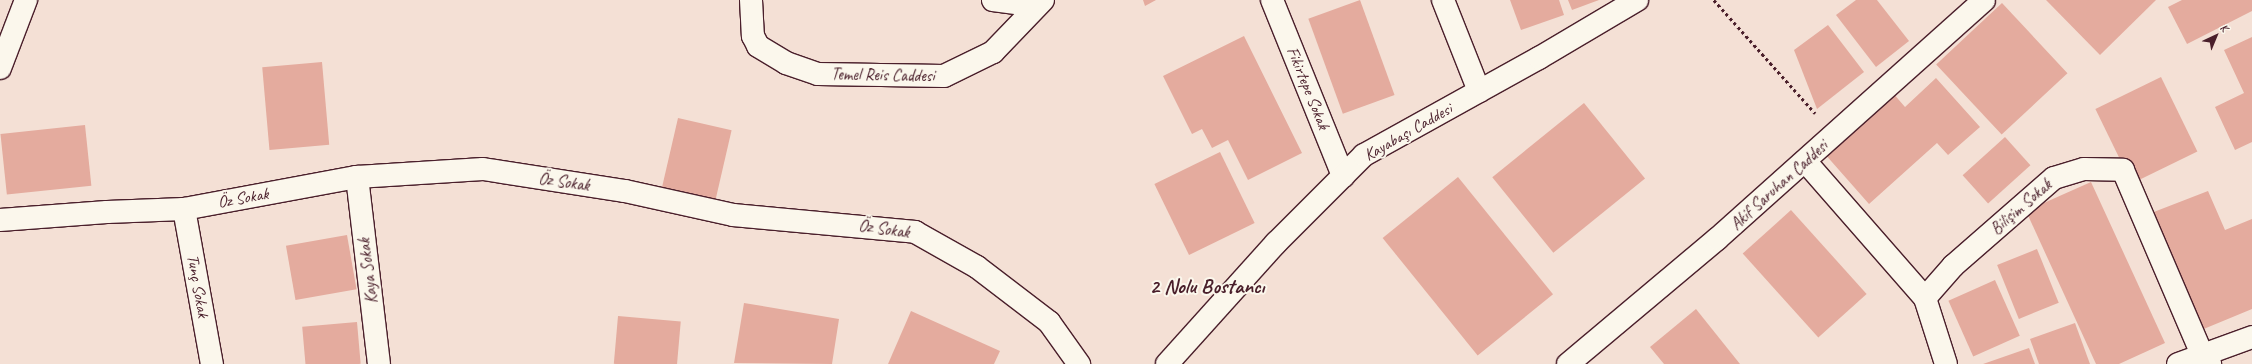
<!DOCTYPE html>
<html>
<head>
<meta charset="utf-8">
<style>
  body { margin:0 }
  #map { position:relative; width:2252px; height:364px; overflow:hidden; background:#f4e0d5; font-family:Caveat,sans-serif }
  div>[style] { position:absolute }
  .building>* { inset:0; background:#e4ab9e; transform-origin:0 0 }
  .path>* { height:2.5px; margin-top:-1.25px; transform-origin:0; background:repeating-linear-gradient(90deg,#4a1f2b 0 3px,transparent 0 6px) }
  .roads { filter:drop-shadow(1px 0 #4a1f2b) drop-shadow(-1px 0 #4a1f2b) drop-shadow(0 1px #4a1f2b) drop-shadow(0 -1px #4a1f2b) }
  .pedestrian>* { height:22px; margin:-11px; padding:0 11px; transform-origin:11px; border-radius:11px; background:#fbf7ec }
  .minor>* { height:22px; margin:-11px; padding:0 11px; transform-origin:11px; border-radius:11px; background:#fbf7ec }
  .tertiary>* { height:22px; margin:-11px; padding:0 11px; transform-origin:11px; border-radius:11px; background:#fbf7ec }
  span { translate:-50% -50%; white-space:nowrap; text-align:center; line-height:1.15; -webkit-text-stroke:4px #fbf7ec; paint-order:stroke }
  .street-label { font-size:17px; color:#4a1f2b }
  .district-label { font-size:21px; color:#4a1f2b; font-weight:700 }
  .north { position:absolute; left:2196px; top:16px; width:40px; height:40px; -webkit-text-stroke:3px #fbf7ec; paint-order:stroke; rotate:44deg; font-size:11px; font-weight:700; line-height:16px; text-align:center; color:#4a1f2b }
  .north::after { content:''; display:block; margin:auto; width:14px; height:18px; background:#4a1f2b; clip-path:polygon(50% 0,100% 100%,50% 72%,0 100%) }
</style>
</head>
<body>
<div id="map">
  <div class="building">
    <i style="clip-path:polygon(1143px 0,1156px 0,1145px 6px)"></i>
    <i style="left:1360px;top:0;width:101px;height:55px;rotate:70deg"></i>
    <i style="clip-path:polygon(1510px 0,1559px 0,1564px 15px,1521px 30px)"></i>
    <i style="clip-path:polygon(1568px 0,1599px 0,1572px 10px)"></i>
    <i style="clip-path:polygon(1856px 0,1877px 0,1909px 41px,1876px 67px,1836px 15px)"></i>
    <i style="clip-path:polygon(2046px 0,2156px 0,2100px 55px)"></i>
    <i style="clip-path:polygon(2182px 0,2252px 0,2252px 11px,2187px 44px,2168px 7px)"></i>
    <i style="left:2002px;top:3px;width:96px;height:90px;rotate:47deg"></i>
    <i style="clip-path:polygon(1828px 25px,1864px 72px,1817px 109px,1794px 50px)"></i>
    <i style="clip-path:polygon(1244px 36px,1302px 153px,1248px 180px,1228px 140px,1212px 148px,1202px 129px,1192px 134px,1163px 76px)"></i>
    <i style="clip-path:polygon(2252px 37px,2252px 142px,2235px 150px,2215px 107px,2244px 93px,2224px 50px)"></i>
    <i style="left:322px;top:62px;width:83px;height:60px;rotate:85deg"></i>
    <i style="left:2161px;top:77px;width:83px;height:73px;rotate:64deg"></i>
    <i style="clip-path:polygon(1936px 78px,1980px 127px,1948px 155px,1937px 143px,1869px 204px,1824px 153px,1892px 92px,1905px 107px)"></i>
    <i style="left:1584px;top:103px;width:97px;height:118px;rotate:51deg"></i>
    <i style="left:678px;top:118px;width:55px;height:71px;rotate:13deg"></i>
    <i style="left:85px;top:125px;width:61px;height:85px;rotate:84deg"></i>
    <i style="left:2005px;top:137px;width:38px;height:57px;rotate:48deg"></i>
    <i style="left:1220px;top:152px;width:79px;height:73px;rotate:64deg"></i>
    <i style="left:1458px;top:177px;width:151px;height:97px;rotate:51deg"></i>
    <i style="clip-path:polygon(2091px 182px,2165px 343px,2119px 364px,2096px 364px,2026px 211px)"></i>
    <i style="clip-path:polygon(2208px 191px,2225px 230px,2252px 219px,2252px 309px,2194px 333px,2146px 215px)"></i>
    <i style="left:1791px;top:210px;width:113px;height:65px;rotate:48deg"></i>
    <i style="left:347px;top:235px;width:55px;height:62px;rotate:80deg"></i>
    <i style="left:2037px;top:249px;width:58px;height:43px;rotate:68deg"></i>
    <i style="left:1995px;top:280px;width:61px;height:51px;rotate:66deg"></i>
    <i style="clip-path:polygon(744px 303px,839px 319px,832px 364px,734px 363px)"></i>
    <i style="clip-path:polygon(1696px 309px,1740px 364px,1664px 364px,1650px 347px)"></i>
    <i style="clip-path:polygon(911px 311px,1000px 351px,994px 364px,888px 364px)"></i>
    <i style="left:618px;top:316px;width:63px;height:48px;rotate:5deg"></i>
    <i style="left:357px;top:322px;width:42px;height:55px;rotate:85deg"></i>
    <i style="clip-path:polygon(2075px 323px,2090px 364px,2039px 364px,2030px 339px)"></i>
    <i style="clip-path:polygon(2029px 348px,2035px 364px,1983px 364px)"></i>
  </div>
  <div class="path">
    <i style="left:1714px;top:0;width:152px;rotate:48.2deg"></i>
  </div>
  <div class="roads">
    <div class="pedestrian">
      <i style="left:1805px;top:161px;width:182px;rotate:48.8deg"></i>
    </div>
    <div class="minor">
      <i style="left:751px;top:0;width:36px;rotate:87deg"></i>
      <i style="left:753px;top:36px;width:11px;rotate:63deg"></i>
      <i style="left:758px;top:46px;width:33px;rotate:31deg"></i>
      <i style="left:786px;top:63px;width:34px;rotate:19deg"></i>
      <i style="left:818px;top:74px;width:126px;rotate:0.9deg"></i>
      <i style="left:944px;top:76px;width:55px;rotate:-26.1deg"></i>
      <i style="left:993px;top:52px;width:72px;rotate:-46.1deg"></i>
      <i style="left:993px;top:0;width:44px;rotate:7.8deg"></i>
      <i style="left:1272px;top:0;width:190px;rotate:68deg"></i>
      <i style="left:1443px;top:0;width:98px;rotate:68.4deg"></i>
      <i style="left:0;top:68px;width:73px;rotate:-69.1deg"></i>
      <i style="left:357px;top:177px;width:188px;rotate:83.3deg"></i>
      <i style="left:184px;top:209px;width:158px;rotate:79.8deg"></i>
      <i style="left:0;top:220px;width:107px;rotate:-4.3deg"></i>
      <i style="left:107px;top:212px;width:77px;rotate:-2.2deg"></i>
      <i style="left:184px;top:209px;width:176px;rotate:-10.5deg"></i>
      <i style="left:357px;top:177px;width:126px;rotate:-3.6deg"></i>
      <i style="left:483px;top:169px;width:144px;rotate:8.8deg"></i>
      <i style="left:625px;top:191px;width:111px;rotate:12.5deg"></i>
      <i style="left:733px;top:215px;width:183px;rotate:5.3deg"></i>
      <i style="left:915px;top:232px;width:71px;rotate:29.4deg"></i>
      <i style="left:977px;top:267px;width:91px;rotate:37.4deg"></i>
      <i style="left:1049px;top:322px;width:52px;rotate:54.5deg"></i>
      <i style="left:1167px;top:364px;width:163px;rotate:-48deg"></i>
      <i style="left:1276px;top:243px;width:124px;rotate:-45deg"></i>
      <i style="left:1364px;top:155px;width:200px;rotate:-29deg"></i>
      <i style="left:1539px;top:58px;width:114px;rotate:-30.6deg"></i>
      <i style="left:1946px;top:364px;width:69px;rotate:-107.7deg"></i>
      <i style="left:1925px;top:298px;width:43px;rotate:-48.8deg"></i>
      <i style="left:1953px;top:266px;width:134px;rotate:-41.1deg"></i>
      <i style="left:2054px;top:178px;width:31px;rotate:-17deg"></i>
      <i style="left:2084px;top:169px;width:39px;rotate:1deg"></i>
      <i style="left:2123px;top:170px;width:200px;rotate:66.8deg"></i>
      <i style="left:2202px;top:354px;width:13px;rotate:51deg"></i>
      <i style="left:2178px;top:364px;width:79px;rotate:-20deg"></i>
    </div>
    <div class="tertiary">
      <i style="left:1568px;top:364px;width:194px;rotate:-40deg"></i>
      <i style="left:1717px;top:239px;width:358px;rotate:-41.8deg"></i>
    </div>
  </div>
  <div class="street-label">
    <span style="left:883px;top:75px;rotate:1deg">Temel Reis Caddesi</span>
    <span style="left:1308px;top:88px;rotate:68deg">Fikirtepe Sokak</span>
    <span style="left:1408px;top:132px;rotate:-30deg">Kayabaşı Caddesi</span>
    <span style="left:564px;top:182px;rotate:8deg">Öz Sokak</span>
    <span style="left:1779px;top:185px;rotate:-42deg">Akif Saruhan Caddesi</span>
    <span style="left:243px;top:198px;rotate:-10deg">Öz Sokak</span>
    <span style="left:2021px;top:207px;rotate:-41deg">Bilişim Sokak</span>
    <span style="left:884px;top:229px;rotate:8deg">Öz Sokak</span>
    <span style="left:368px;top:271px;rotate:-97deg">Kaya Sokak</span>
    <span style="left:198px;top:286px;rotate:80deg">Tunç Sokak</span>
  </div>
  <div class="district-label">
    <span style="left:1207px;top:286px">2 Nolu Bostancı</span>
  </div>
  <div class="north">K</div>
</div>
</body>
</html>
